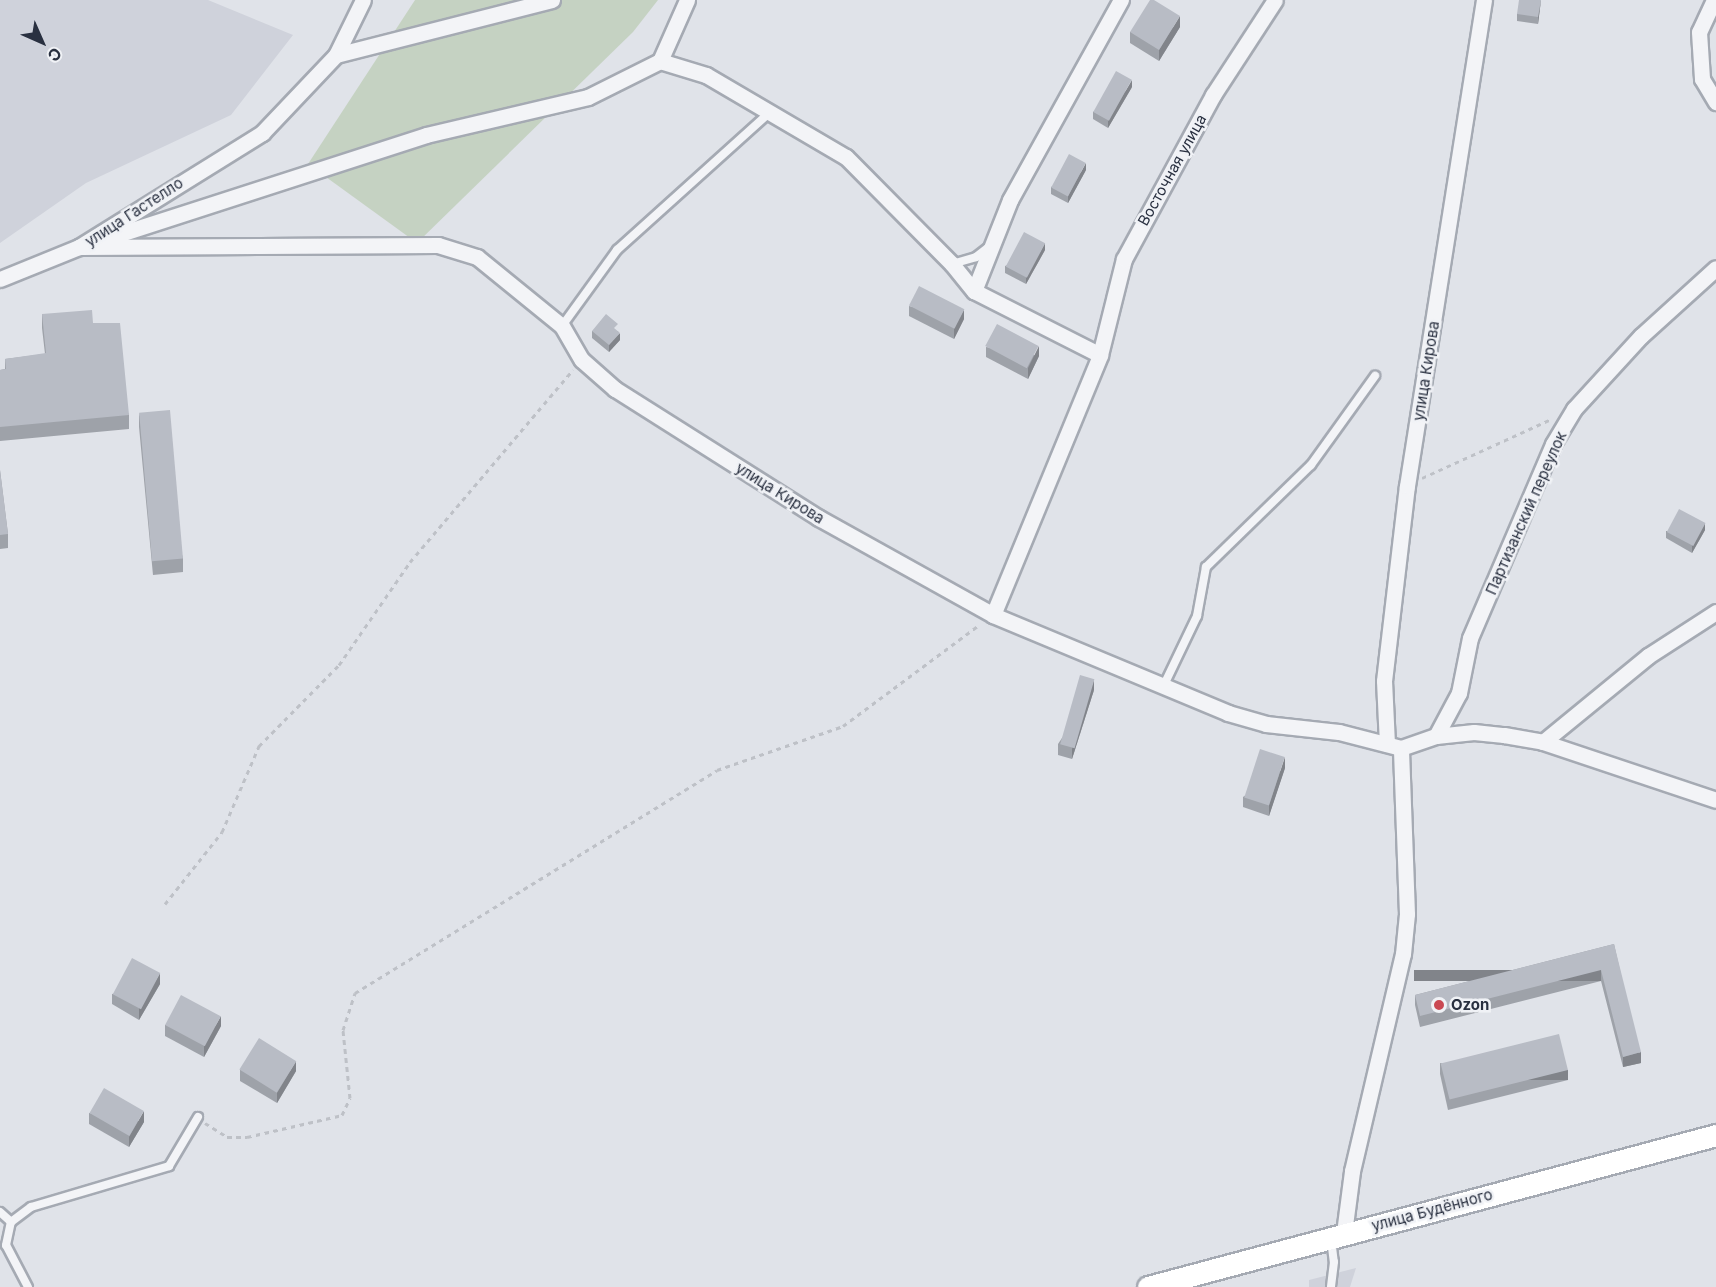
<!DOCTYPE html>
<html>
<head>
<meta charset="utf-8">
<style>
  body { margin:0 }
  #map { position:relative; width:1716px; height:1287px; overflow:hidden; background:#e0e3e9; font-family:Inter,sans-serif }
  div>[style] { position:absolute }
  .built>* { inset:0; background:#cfd2db }
  .green>* { inset:0; background:#c5d2c2 }
  .path>* { height:3px; margin-top:-1.5px; transform-origin:0; background:repeating-linear-gradient(90deg,#bec1c7 0 4.5px,transparent 0 9px) }
  .roads { filter:drop-shadow(2px 0 #a5aab3) drop-shadow(-2px 0 #a5aab3) drop-shadow(0 2px #a5aab3) drop-shadow(0 -2px #a5aab3) }
  .lane>* { height:8px; margin:-4px; padding:0 4px; transform-origin:4px; border-radius:4px; background:#f3f4f7 }
  .street>* { height:15px; margin:-7.5px; padding:0 7.5px; transform-origin:7.5px; border-radius:7.5px; background:#f3f4f7 }
  .secondary>* { height:21px; margin:-10.5px; padding:0 10.5px; transform-origin:10.5px; border-radius:10.5px; background:#fff }
  .wall>* { inset:0; background:#9ea2a9 }
  .shaded-wall>* { inset:0; background:#81848a; transform-origin:0 0 }
  .building>* { inset:0; background:#b8bcc5; transform-origin:0 0 }
  .dots>* { width:16px; height:16px; translate:-50% -50%; box-sizing:border-box; border:3px solid #f0f2f6; border-radius:50% }
  span { translate:-50% -50%; white-space:nowrap; text-align:center; line-height:1.15; -webkit-text-stroke:5px #f0f2f6; paint-order:stroke }
  .street-label { font-size:15px; color:#293040 }
  .poi-label { font-size:15px; color:#293040; font-weight:700 }
  .left { translate:0 -50%; text-align:left }
  .north { position:absolute; left:12px; top:12px; width:60px; height:60px; -webkit-text-stroke:4px #f0f2f6; paint-order:stroke; rotate:135deg; font-size:16px; font-weight:700; line-height:24px; text-align:center; color:#293040 }
  .north::after { content:''; display:block; margin:auto; width:21px; height:27px; background:#293040; clip-path:polygon(50% 0,100% 100%,50% 72%,0 100%) }
</style>
</head>
<body>
<div id="map">
  <div class="built">
    <i style="clip-path:polygon(0 0,208px 0,293px 35px,231px 115px,86px 183px,0 243px)"></i>
    <i style="clip-path:polygon(1356px 1268px,1350px 1287px,1309px 1287px,1309px 1280px)"></i>
  </div>
  <div class="green">
    <i style="clip-path:polygon(415px 0,658px 0,633px 32px,417px 243px,308px 164px)"></i>
  </div>
  <div class="path">
    <i style="left:1422px;top:478px;width:140px;rotate:-24.5deg"></i>
    <i style="left:165px;top:904px;width:92px;rotate:-51.6deg"></i>
    <i style="left:222px;top:832px;width:94px;rotate:-66.7deg"></i>
    <i style="left:259px;top:746px;width:114px;rotate:-45.4deg"></i>
    <i style="left:339px;top:665px;width:125px;rotate:-55.4deg"></i>
    <i style="left:410px;top:562px;width:252px;rotate:-49.7deg"></i>
    <i style="left:205px;top:1123px;width:26px;rotate:32deg"></i>
    <i style="left:227px;top:1137px;width:20px"></i>
    <i style="left:247px;top:1137px;width:98px;rotate:-13deg"></i>
    <i style="left:342px;top:1115px;width:19px;rotate:-65deg"></i>
    <i style="left:350px;top:1098px;width:68px;rotate:-95.9deg"></i>
    <i style="left:343px;top:1030px;width:39px;rotate:-72deg"></i>
    <i style="left:355px;top:993px;width:425px;rotate:-31.6deg"></i>
    <i style="left:717px;top:770px;width:133px;rotate:-19.2deg"></i>
    <i style="left:843px;top:726px;width:169px;rotate:-36.6deg"></i>
  </div>
  <div class="roads">
    <div class="lane">
      <i style="left:952px;top:264px;width:25px;rotate:-16deg"></i>
      <i style="left:976px;top:257px;width:16px;rotate:-38deg"></i>
      <i style="left:562px;top:326px;width:94px;rotate:-54.1deg"></i>
      <i style="left:617px;top:250px;width:205px;rotate:-42deg"></i>
      <i style="left:1163px;top:687px;width:79px;rotate:-64.4deg"></i>
      <i style="left:1197px;top:616px;width:50px;rotate:-79.6deg"></i>
      <i style="left:1206px;top:567px;width:146px;rotate:-44.2deg"></i>
      <i style="left:1311px;top:465px;width:110px;rotate:-54.3deg"></i>
      <i style="left:0;top:1212px;width:15px;rotate:42deg"></i>
      <i style="left:1331px;top:1239px;width:23px;rotate:83deg"></i>
      <i style="left:1334px;top:1262px;width:25px;rotate:97deg"></i>
      <i style="left:28px;top:1287px;width:47px;rotate:-117.6deg"></i>
      <i style="left:6px;top:1245px;width:24px;rotate:-78deg"></i>
      <i style="left:11px;top:1222px;width:25px;rotate:-37deg"></i>
      <i style="left:31px;top:1207px;width:144px;rotate:-16.5deg"></i>
      <i style="left:169px;top:1166px;width:57px;rotate:-59.4deg"></i>
    </div>
    <div class="street">
      <i style="left:1714px;top:0;width:35px;rotate:115deg"></i>
      <i style="left:1699px;top:32px;width:47px;rotate:86.3deg"></i>
      <i style="left:1702px;top:79px;width:27px;rotate:59deg"></i>
      <i style="left:336px;top:55px;width:223px;rotate:-14.3deg"></i>
      <i style="left:660px;top:61px;width:48px;rotate:16.9deg"></i>
      <i style="left:706px;top:75px;width:162px;rotate:30.4deg"></i>
      <i style="left:846px;top:157px;width:151px;rotate:45.3deg"></i>
      <i style="left:952px;top:264px;width:35px;rotate:51deg"></i>
      <i style="left:974px;top:291px;width:141px;rotate:26.9deg"></i>
      <i style="left:660px;top:61px;width:67px;rotate:-66.1deg"></i>
      <i style="left:92px;top:243px;width:351px;rotate:-17.9deg"></i>
      <i style="left:426px;top:135px;width:166px;rotate:-13.2deg"></i>
      <i style="left:588px;top:97px;width:80px;rotate:-26.6deg"></i>
      <i style="left:79px;top:247px;width:359px;rotate:-0.3deg"></i>
      <i style="left:438px;top:245px;width:41px;rotate:17.1deg"></i>
      <i style="left:477px;top:257px;width:109px;rotate:39.1deg"></i>
      <i style="left:562px;top:326px;width:39px;rotate:60deg"></i>
      <i style="left:582px;top:360px;width:44px;rotate:41.3deg"></i>
      <i style="left:615px;top:389px;width:241px;rotate:32.3deg"></i>
      <i style="left:819px;top:518px;width:199px;rotate:29.1deg"></i>
      <i style="left:993px;top:615px;width:255px;rotate:22.6deg"></i>
      <i style="left:1228px;top:713px;width:40px;rotate:16deg"></i>
      <i style="left:1266px;top:724px;width:73px;rotate:6.3deg"></i>
      <i style="left:1339px;top:732px;width:64px;rotate:14.5deg"></i>
      <i style="left:1401px;top:748px;width:37px;rotate:-19deg"></i>
      <i style="left:1436px;top:736px;width:38px;rotate:-6deg"></i>
      <i style="left:1474px;top:732px;width:30px;rotate:6deg"></i>
      <i style="left:1504px;top:735px;width:40px;rotate:10deg"></i>
      <i style="left:1543px;top:742px;width:182px;rotate:18.5deg"></i>
      <i style="left:0;top:279px;width:85px;rotate:-22.1deg"></i>
      <i style="left:79px;top:247px;width:216px;rotate:-31.9deg"></i>
      <i style="left:262px;top:133px;width:108px;rotate:-46.5deg"></i>
      <i style="left:336px;top:55px;width:61px;rotate:-63.9deg"></i>
      <i style="left:974px;top:291px;width:98px;rotate:-68.4deg"></i>
      <i style="left:1010px;top:200px;width:229px;rotate:-61deg"></i>
      <i style="left:993px;top:615px;width:281px;rotate:-67.6deg"></i>
      <i style="left:1100px;top:355px;width:99px;rotate:-76deg"></i>
      <i style="left:1124px;top:259px;width:187px;rotate:-61.5deg"></i>
      <i style="left:1213px;top:95px;width:113px;rotate:-56.9deg"></i>
      <i style="left:1436px;top:736px;width:49px;rotate:-61.9deg"></i>
      <i style="left:1459px;top:693px;width:56px;rotate:-78.7deg"></i>
      <i style="left:1470px;top:638px;width:211px;rotate:-66.8deg"></i>
      <i style="left:1553px;top:444px;width:41px;rotate:-59deg"></i>
      <i style="left:1574px;top:409px;width:99px;rotate:-47.5deg"></i>
      <i style="left:1641px;top:336px;width:101px;rotate:-42.2deg"></i>
      <i style="left:1543px;top:742px;width:136px;rotate:-39.3deg"></i>
      <i style="left:1648px;top:656px;width:81px;rotate:-32.9deg"></i>
      <i style="left:1387px;top:744px;width:63px;rotate:-92.7deg"></i>
      <i style="left:1384px;top:681px;width:196px;rotate:-83.3deg"></i>
      <i style="left:1407px;top:486px;width:492px;rotate:-81deg"></i>
      <i style="left:1344px;top:1233px;width:63px;rotate:-82.6deg"></i>
      <i style="left:1352px;top:1171px;width:223px;rotate:-76.8deg"></i>
      <i style="left:1403px;top:954px;width:40px;rotate:-84.3deg"></i>
      <i style="left:1407px;top:914px;width:166px;rotate:-92.1deg"></i>
    </div>
    <div class="secondary">
      <i style="left:1148px;top:1287px;width:588px;rotate:-14.98deg"></i>
    </div>
  </div>
  <div class="wall">
    <i style="clip-path:polygon(1541px 0,1538px 24px,1517px 21px,1517px 14px)"></i>
    <i style="clip-path:polygon(1180px 27px,1159px 61px,1130px 43px,1130px 32px)"></i>
    <i style="clip-path:polygon(1132px 87px,1108px 128px,1093px 119px,1093px 112px)"></i>
    <i style="clip-path:polygon(1086px 170px,1068px 203px,1051px 194px,1051px 187px)"></i>
    <i style="clip-path:polygon(1045px 250px,1026px 284px,1005px 273px,1005px 266px)"></i>
    <i style="clip-path:polygon(909px 306px,964px 319px,954px 339px,909px 316px)"></i>
    <i style="clip-path:polygon(42px 314px,93px 323px,129px 415px,129px 429px,0 441px,0 370px,5px 369px,5px 359px,45px 354px,42px 328px)"></i>
    <i style="clip-path:polygon(592px 331px,618px 331px,620px 340px,609px 352px,592px 338px)"></i>
    <i style="clip-path:polygon(986px 347px,1039px 356px,1028px 379px,986px 357px)"></i>
    <i style="clip-path:polygon(139px 413px,183px 558px,183px 572px,153px 575px,139px 427px)"></i>
    <i style="clip-path:polygon(0 470px,8px 534px,8px 548px,0 549px)"></i>
    <i style="clip-path:polygon(1705px 530px,1692px 553px,1666px 538px,1666px 531px)"></i>
    <i style="clip-path:polygon(1094px 690px,1072px 759px,1058px 755px,1058px 744px)"></i>
    <i style="clip-path:polygon(1285px 768px,1269px 816px,1243px 807px,1243px 797px)"></i>
    <i style="clip-path:polygon(1614px 944px,1641px 1063px,1623px 1067px,1601px 981px,1420px 1027px,1415px 1005px,1415px 995px)"></i>
    <i style="clip-path:polygon(160px 984px,139px 1020px,112px 1004px,112px 994px)"></i>
    <i style="clip-path:polygon(165px 1025px,221px 1026px,204px 1057px,165px 1036px)"></i>
    <i style="clip-path:polygon(1440px 1063px,1568px 1080px,1448px 1110px,1440px 1074px)"></i>
    <i style="clip-path:polygon(240px 1070px,296px 1071px,277px 1103px,240px 1081px)"></i>
    <i style="clip-path:polygon(89px 1113px,144px 1122px,129px 1147px,89px 1124px)"></i>
  </div>
  <div class="shaded-wall">
    <i style="clip-path:polygon(1541px 0,1538px 24px,1538px 17px)"></i>
    <i style="clip-path:polygon(1180px 16px,1180px 27px,1159px 61px,1159px 50px)"></i>
    <i style="clip-path:polygon(1132px 80px,1132px 87px,1108px 128px,1108px 121px)"></i>
    <i style="clip-path:polygon(1086px 163px,1086px 170px,1068px 203px,1068px 196px)"></i>
    <i style="clip-path:polygon(1045px 243px,1045px 250px,1026px 284px,1026px 277px)"></i>
    <i style="clip-path:polygon(964px 309px,964px 319px,954px 339px,954px 328px)"></i>
    <i style="clip-path:polygon(620px 333px,620px 340px,609px 352px,609px 345px)"></i>
    <i style="clip-path:polygon(1039px 346px,1039px 356px,1028px 379px,1028px 368px)"></i>
    <i style="clip-path:polygon(1705px 523px,1705px 530px,1692px 553px,1692px 546px)"></i>
    <i style="clip-path:polygon(1094px 679px,1094px 690px,1072px 759px,1072px 749px)"></i>
    <i style="clip-path:polygon(1285px 757px,1285px 768px,1269px 816px,1269px 805px)"></i>
    <i style="left:1601px;top:970px;width:11px;height:187px;rotate:90deg"></i>
    <i style="clip-path:polygon(160px 973px,160px 984px,139px 1020px,139px 1009px)"></i>
    <i style="clip-path:polygon(221px 1016px,221px 1026px,204px 1057px,204px 1046px)"></i>
    <i style="clip-path:polygon(1641px 1052px,1641px 1063px,1623px 1067px,1623px 1057px)"></i>
    <i style="clip-path:polygon(296px 1061px,296px 1071px,277px 1103px,277px 1093px)"></i>
    <i style="left:1568px;top:1070px;width:10px;height:123px;rotate:90deg"></i>
    <i style="clip-path:polygon(144px 1111px,144px 1122px,129px 1147px,129px 1137px)"></i>
  </div>
  <div class="building">
    <i style="clip-path:polygon(1150px 0,1154px 0,1180px 16px,1159px 50px,1130px 32px)"></i>
    <i style="clip-path:polygon(1519px 0,1541px 0,1538px 17px,1517px 14px)"></i>
    <i style="left:1116px;top:71px;width:18px;height:47px;rotate:29deg"></i>
    <i style="left:1069px;top:154px;width:19px;height:38px;rotate:28deg"></i>
    <i style="left:1024px;top:232px;width:24px;height:39px;rotate:28deg"></i>
    <i style="left:919px;top:286px;width:51px;height:22px;rotate:27deg"></i>
    <i style="clip-path:polygon(92px 310px,93px 323px,120px 323px,129px 415px,0 427px,0 370px,6px 369px,5px 359px,46px 353px,42px 314px)"></i>
    <i style="clip-path:polygon(606px 314px,618px 324px,614px 328px,620px 333px,609px 345px,592px 331px)"></i>
    <i style="left:997px;top:324px;width:47px;height:25px;rotate:28deg"></i>
    <i style="left:170px;top:410px;width:149px;height:31px;rotate:85deg"></i>
    <i style="clip-path:polygon(0 470px,8px 534px,0 535px)"></i>
    <i style="left:1679px;top:509px;width:30px;height:26px;rotate:28deg"></i>
    <i style="left:1080px;top:675px;width:15px;height:72px;rotate:16deg"></i>
    <i style="left:1260px;top:749px;width:26px;height:51px;rotate:18deg"></i>
    <i style="clip-path:polygon(1614px 944px,1641px 1052px,1623px 1057px,1601px 970px,1420px 1016px,1415px 995px)"></i>
    <i style="left:132px;top:958px;width:32px;height:41px;rotate:28deg"></i>
    <i style="left:181px;top:995px;width:45px;height:34px;rotate:28deg"></i>
    <i style="left:1559px;top:1034px;width:37px;height:122px;rotate:76deg"></i>
    <i style="left:259px;top:1038px;width:44px;height:37px;rotate:32deg"></i>
    <i style="left:104px;top:1088px;width:46px;height:29px;rotate:30deg"></i>
  </div>
  <div class="dots">
    <i style="left:1439px;top:1005px;background:#ca4953"></i>
  </div>
  <div class="street-label">
    <span style="left:1172px;top:170px;rotate:-61deg">Восточная улица</span>
    <span style="left:134px;top:212px;rotate:-33deg">улица Гастелло</span>
    <span style="left:1426px;top:371px;rotate:-81deg">улица Кирова</span>
    <span style="left:780px;top:493px;rotate:32deg">улица Кирова</span>
    <span style="left:1526px;top:513px;rotate:-66deg">Партизанский переулок</span>
    <span style="left:1432px;top:1210px;rotate:-15deg">улица Будённого</span>
  </div>
  <div class="poi-label">
    <span class="left" style="left:1451px;top:1005px">Ozon</span>
  </div>
  <div class="north">С</div>
</div>
</body>
</html>
